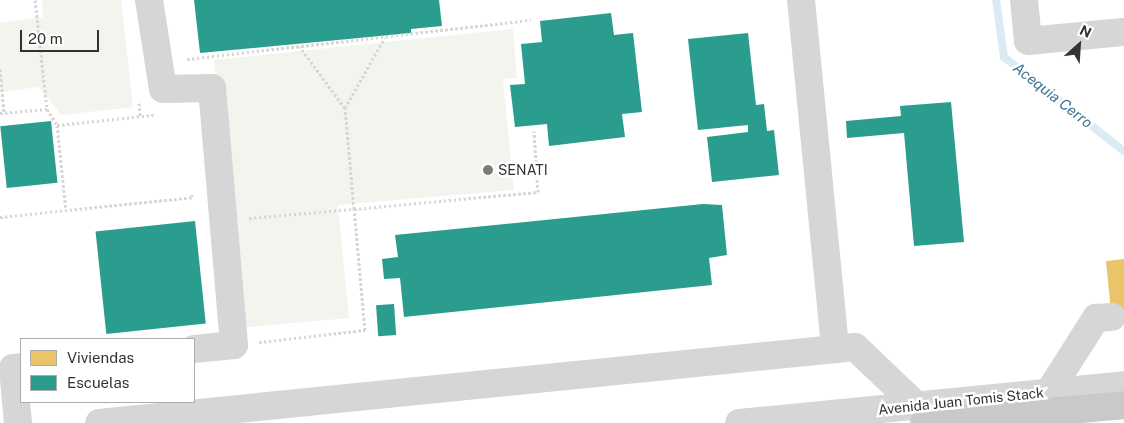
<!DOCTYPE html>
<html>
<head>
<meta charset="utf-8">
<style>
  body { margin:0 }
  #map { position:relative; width:1124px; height:423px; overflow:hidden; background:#fff; font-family:"Public Sans",sans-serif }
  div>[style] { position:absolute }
  .green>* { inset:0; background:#f1f5ed }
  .homes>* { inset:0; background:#e9c46a }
  .schools>* { inset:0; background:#2a9d8f; transform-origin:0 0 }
  .stream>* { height:8px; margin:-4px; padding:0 4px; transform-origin:4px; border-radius:4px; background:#dcebf3 }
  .path>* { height:3px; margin-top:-1.5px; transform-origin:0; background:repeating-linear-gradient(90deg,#d6d6d6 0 2.5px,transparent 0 5px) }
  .minor>* { height:28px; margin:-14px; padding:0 14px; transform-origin:14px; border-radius:14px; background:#d6d6d6 }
  .major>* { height:28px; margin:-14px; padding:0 14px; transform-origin:14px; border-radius:14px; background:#c9c9c9 }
  .dots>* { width:14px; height:14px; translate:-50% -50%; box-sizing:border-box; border:2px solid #fff; border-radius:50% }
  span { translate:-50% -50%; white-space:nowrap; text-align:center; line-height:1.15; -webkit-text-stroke:5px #fff; paint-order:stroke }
  .poi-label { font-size:14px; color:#323232 }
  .left { translate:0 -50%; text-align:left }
  .street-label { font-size:14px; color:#323232 }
  .water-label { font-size:15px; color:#3c7598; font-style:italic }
  .legend { position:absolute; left:20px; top:338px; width:175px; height:65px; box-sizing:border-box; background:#fff; border:1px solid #adadad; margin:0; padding:6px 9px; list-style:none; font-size:15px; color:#323232 }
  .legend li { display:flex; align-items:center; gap:10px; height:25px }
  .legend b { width:25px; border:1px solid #adadad }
  .north { position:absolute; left:1054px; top:20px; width:50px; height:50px; -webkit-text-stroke:4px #fff; paint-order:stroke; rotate:26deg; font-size:14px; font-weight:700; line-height:20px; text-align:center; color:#323232 }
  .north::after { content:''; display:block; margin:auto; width:18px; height:22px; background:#323232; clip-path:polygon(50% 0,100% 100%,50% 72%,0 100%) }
  .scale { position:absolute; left:20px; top:30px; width:79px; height:22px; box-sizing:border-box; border:2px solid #323232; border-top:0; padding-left:6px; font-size:15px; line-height:18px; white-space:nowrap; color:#323232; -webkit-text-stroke:4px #fff; paint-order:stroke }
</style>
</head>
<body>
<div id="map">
  <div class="green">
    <i style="clip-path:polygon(42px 0,121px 0,133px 107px,61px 115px,39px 87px,0 92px,0 23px,43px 17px)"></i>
    <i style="clip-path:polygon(513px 29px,517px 78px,503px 79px,514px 190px,338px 205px,349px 318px,238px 328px,214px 60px)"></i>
  </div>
  <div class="homes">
    <i style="clip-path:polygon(1124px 259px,1124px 320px,1112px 322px,1106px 261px)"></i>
  </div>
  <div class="schools">
    <i style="clip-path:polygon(194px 0,439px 0,442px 26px,411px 29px,411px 33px,200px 53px)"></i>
    <i style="clip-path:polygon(611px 13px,614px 35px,633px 33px,642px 112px,622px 114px,625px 137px,549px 146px,547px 124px,515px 127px,510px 85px,525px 84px,521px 44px,542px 42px,540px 21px)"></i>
    <i style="clip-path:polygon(748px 33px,756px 105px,764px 104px,767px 131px,774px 130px,779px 175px,712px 182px,707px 137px,748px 132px,748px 125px,698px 130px,688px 39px)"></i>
    <i style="clip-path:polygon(951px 102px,964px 242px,914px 246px,904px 133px,847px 138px,846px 121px,901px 116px,900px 106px)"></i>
    <i style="left:51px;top:121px;width:62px;height:51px;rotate:84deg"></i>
    <i style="clip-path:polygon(703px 204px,722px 205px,727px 255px,709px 258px,712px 285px,404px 317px,400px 278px,384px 279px,382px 259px,398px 257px,395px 235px)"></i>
    <i style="left:195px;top:221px;width:103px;height:100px;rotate:84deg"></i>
    <i style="left:394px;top:304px;width:31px;height:18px;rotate:86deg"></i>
  </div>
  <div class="stream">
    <i style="left:996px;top:0;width:58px;rotate:82deg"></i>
    <i style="left:1004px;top:57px;width:152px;rotate:38.1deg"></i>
  </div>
  <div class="path">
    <i style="left:35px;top:0;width:110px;rotate:83.7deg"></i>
    <i style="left:47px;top:109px;width:19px;rotate:58deg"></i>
    <i style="left:57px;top:125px;width:97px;rotate:-5.9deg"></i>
    <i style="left:187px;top:59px;width:346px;rotate:-6.5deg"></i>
    <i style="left:0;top:69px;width:44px;rotate:84.8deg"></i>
    <i style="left:139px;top:103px;width:13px;rotate:86deg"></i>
    <i style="left:345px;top:108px;width:81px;rotate:-60.6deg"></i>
    <i style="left:0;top:113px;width:47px;rotate:-4.9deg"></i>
    <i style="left:57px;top:125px;width:85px;rotate:84deg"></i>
    <i style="left:0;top:217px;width:193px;rotate:-5.9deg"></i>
    <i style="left:192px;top:197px;width:4px;rotate:-90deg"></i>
    <i style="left:249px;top:218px;width:105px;rotate:-4.9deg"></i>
    <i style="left:354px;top:209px;width:101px;rotate:-95.1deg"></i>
    <i style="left:345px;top:108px;width:76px;rotate:-126.4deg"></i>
    <i style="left:259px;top:342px;width:107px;rotate:-6.5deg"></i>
    <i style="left:365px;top:330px;width:121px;rotate:-95.2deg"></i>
    <i style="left:354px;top:209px;width:185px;rotate:-5.3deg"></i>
    <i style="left:538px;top:192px;width:61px;rotate:-93.8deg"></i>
  </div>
  <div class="minor">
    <i style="left:149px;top:0;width:90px;rotate:81.1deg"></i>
    <i style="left:163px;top:89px;width:49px;rotate:-1.2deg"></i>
    <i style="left:212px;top:88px;width:258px;rotate:85.1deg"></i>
    <i style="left:234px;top:345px;width:40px;rotate:174.3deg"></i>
    <i style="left:801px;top:0;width:351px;rotate:84.4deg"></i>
    <i style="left:1024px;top:0;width:41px;rotate:84.4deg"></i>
    <i style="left:1028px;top:41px;width:96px;rotate:-5.4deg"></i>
    <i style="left:1049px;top:392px;width:88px;rotate:-57.6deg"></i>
    <i style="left:1096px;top:318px;width:16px;rotate:-4deg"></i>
    <i style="left:18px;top:423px;width:55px;rotate:-95.2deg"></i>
    <i style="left:13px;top:368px;width:8px;rotate:-7deg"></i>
    <i style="left:99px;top:423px;width:760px;rotate:-5.74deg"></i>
    <i style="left:855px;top:347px;width:84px;rotate:43.6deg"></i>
    <i style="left:739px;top:423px;width:387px;rotate:-5.6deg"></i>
  </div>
  <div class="major">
    <i style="left:924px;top:423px;width:201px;rotate:-5.1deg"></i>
  </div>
  <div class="dots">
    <i style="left:488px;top:170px;background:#7a7a7a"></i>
  </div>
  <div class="poi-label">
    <span class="left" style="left:498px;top:170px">SENATI</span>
  </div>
  <div class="street-label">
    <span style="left:961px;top:401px;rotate:-6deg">Avenida Juan Tomis Stack</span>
  </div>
  <div class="water-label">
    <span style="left:1053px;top:95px;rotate:38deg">Acequia Cerro</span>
  </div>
  <ul class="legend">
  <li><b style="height:14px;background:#e9c46a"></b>Viviendas</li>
  <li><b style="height:14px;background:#2a9d8f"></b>Escuelas</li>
  </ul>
  <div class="north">N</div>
  <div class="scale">20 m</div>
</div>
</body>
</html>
